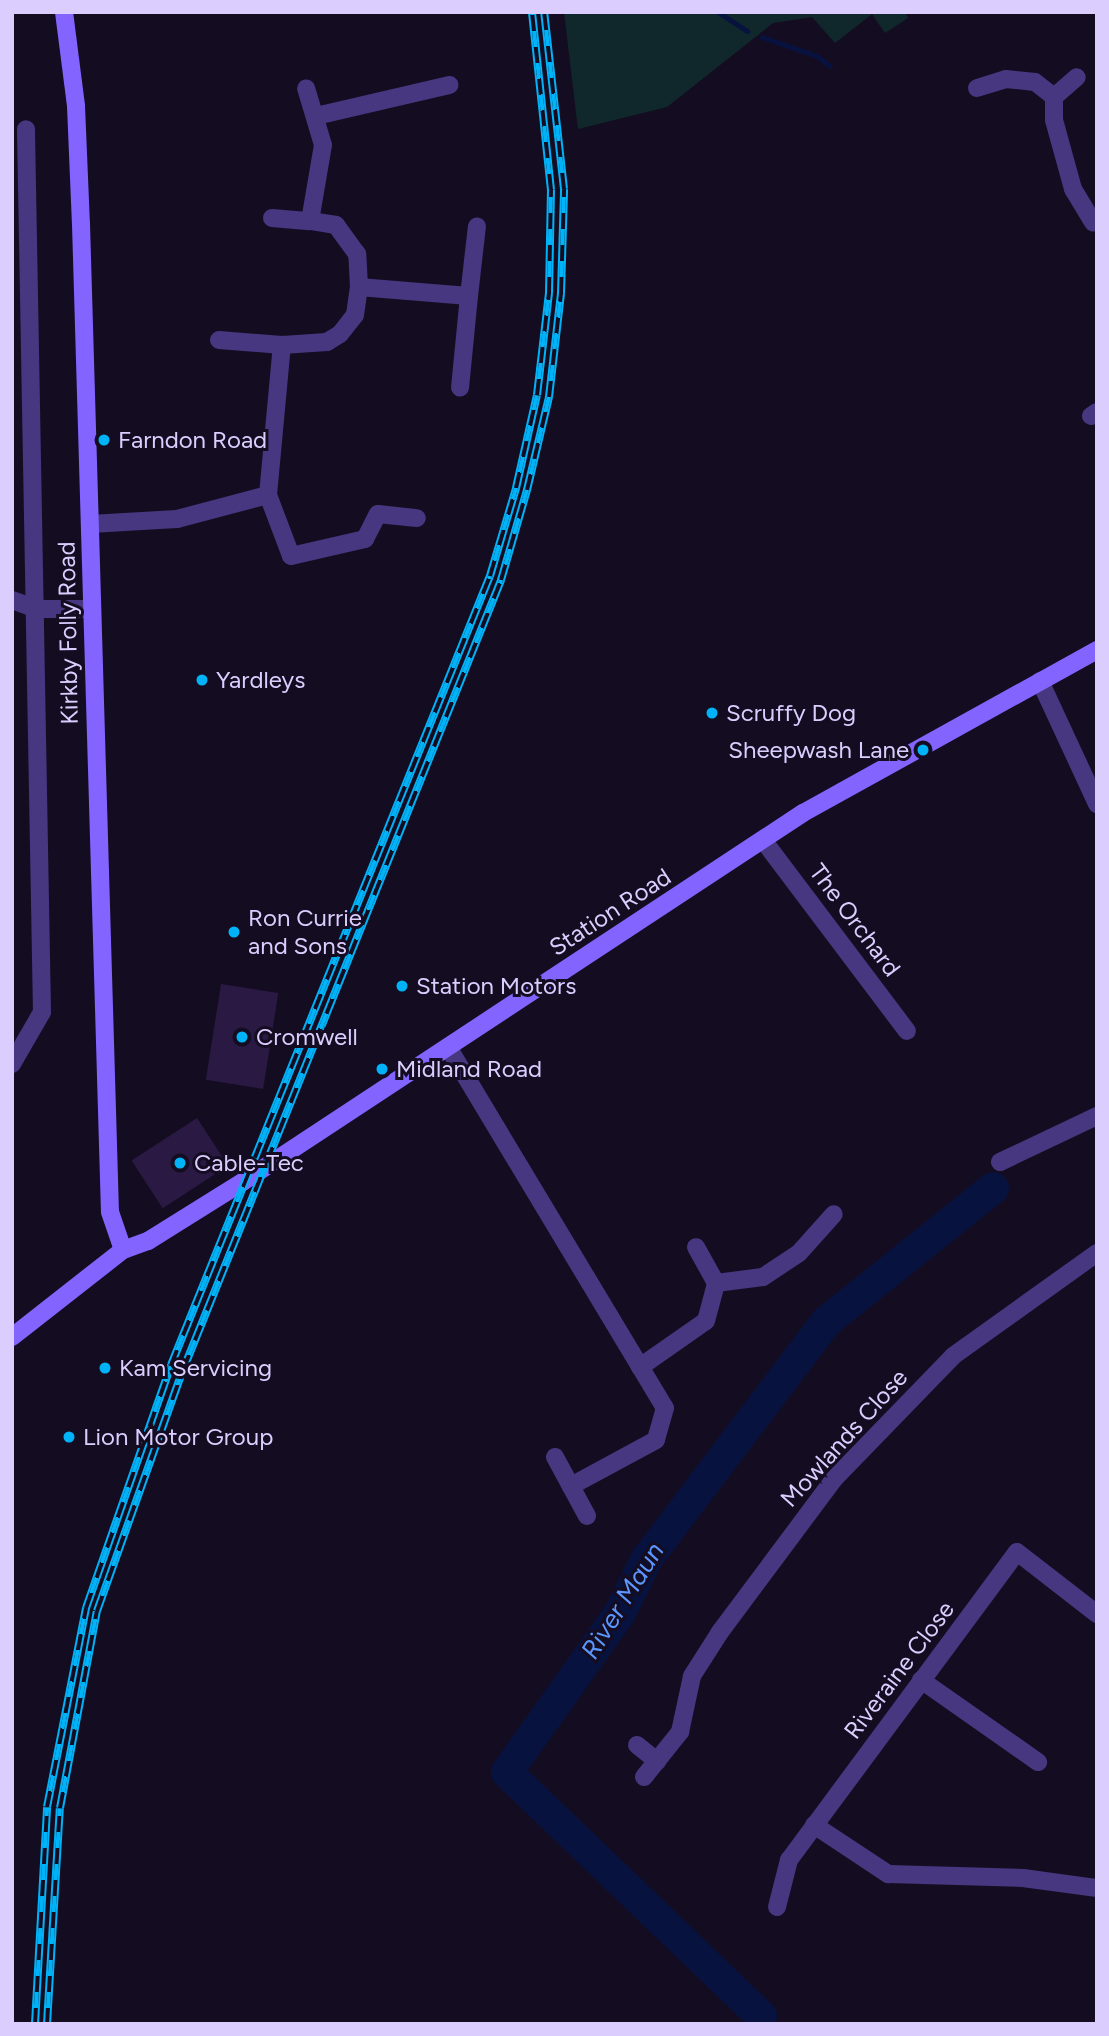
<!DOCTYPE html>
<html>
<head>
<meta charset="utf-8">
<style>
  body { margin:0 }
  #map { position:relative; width:1109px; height:2036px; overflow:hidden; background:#140d22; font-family:Figtree,sans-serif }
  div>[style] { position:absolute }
  .green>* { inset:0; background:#10282c }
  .stream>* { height:5px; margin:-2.5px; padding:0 2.5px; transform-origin:2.5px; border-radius:2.5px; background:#08123f }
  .river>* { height:32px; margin:-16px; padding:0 16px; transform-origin:16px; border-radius:16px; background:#08123f }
  .building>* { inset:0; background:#291943; transform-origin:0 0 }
  .street>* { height:18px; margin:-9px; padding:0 9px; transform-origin:9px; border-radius:9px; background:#473781 }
  .secondary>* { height:18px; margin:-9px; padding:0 9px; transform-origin:9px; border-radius:9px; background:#8464ff }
  .rail>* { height:8px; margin-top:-4px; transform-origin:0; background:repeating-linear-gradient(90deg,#140d22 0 16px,#00b3f8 0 32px); box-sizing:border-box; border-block:2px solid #00b3f8 }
  .dots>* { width:19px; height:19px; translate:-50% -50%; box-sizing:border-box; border:4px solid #140d22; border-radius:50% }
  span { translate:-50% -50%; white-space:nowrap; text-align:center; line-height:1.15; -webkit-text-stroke:6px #140d22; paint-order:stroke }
  .poi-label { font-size:24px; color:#dccdff }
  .left { translate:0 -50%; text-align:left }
  .right { translate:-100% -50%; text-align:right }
  .street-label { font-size:24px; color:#dccdff }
  .water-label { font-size:26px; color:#5b96ff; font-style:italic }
  .frame { position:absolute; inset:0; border:14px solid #dccdff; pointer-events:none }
</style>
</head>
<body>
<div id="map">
  <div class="green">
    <i style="clip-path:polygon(564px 12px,905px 12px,908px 18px,885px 33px,872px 14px,835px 43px,812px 17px,773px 23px,667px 107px,578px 129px)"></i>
  </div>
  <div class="stream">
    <i style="left:718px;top:12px;width:35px;rotate:33deg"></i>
    <i style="left:762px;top:37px;width:58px;rotate:19.1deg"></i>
    <i style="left:817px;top:56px;width:16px;rotate:38deg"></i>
  </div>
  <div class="river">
    <i style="left:761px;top:2016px;width:352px;rotate:-136.2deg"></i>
    <i style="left:507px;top:1772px;width:195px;rotate:-54.6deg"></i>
    <i style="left:620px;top:1613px;width:59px;rotate:-63.9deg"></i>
    <i style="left:646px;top:1560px;width:298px;rotate:-52.9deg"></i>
    <i style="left:826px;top:1322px;width:214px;rotate:-38.7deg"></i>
  </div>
  <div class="building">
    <i style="left:221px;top:984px;width:58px;height:97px;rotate:9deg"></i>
    <i style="left:197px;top:1118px;width:57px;height:78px;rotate:57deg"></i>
  </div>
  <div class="street">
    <i style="left:977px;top:88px;width:30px;rotate:-17deg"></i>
    <i style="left:1006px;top:79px;width:29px;rotate:6deg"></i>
    <i style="left:1035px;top:82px;width:24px;rotate:38deg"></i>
    <i style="left:1054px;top:97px;width:23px;rotate:90deg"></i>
    <i style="left:1054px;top:120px;width:72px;rotate:74.6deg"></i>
    <i style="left:1073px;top:189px;width:39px;rotate:59deg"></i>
    <i style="left:1054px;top:97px;width:30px;rotate:-41deg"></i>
    <i style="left:316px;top:116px;width:137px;rotate:-13.1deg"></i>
    <i style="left:272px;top:218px;width:38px;rotate:5deg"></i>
    <i style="left:359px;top:287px;width:110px;rotate:4.7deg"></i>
    <i style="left:469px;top:296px;width:92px;rotate:95.6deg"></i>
    <i style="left:469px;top:296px;width:70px;rotate:-83.5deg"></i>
    <i style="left:219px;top:340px;width:63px;rotate:4.5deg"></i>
    <i style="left:1091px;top:416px;width:7px;rotate:-34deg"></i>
    <i style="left:268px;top:495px;width:151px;rotate:-84.7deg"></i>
    <i style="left:282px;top:345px;width:45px;rotate:-3.8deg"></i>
    <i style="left:327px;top:342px;width:15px;rotate:-32deg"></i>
    <i style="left:340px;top:334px;width:24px;rotate:-52deg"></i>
    <i style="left:355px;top:315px;width:28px;rotate:-82deg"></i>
    <i style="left:359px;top:287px;width:33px;rotate:-93deg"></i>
    <i style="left:357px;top:254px;width:36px;rotate:-126deg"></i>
    <i style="left:336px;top:225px;width:26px;rotate:-171deg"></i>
    <i style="left:310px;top:221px;width:77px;rotate:-80.3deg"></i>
    <i style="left:323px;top:145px;width:59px;rotate:-106.6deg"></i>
    <i style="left:90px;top:524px;width:87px;rotate:-3.3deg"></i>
    <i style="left:177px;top:519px;width:94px;rotate:-14.8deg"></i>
    <i style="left:268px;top:495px;width:65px;rotate:69.3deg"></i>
    <i style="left:291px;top:556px;width:76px;rotate:-12.9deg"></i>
    <i style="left:365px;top:539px;width:28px;rotate:-63deg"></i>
    <i style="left:378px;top:514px;width:39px;rotate:6deg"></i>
    <i style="left:12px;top:600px;width:27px;rotate:20deg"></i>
    <i style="left:37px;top:609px;width:55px"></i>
    <i style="left:1040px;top:681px;width:136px;rotate:65.1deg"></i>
    <i style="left:763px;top:840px;width:239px;rotate:53deg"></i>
    <i style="left:448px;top:1047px;width:421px;rotate:59deg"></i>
    <i style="left:665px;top:1408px;width:33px;rotate:106deg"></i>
    <i style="left:656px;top:1440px;width:97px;rotate:151.6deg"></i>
    <i style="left:12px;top:1064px;width:60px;rotate:-60deg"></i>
    <i style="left:42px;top:1012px;width:883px;rotate:-91.04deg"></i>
    <i style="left:1000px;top:1162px;width:107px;rotate:-25.4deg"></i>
    <i style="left:716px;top:1283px;width:47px;rotate:-7.3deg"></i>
    <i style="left:763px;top:1277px;width:43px;rotate:-33.7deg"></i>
    <i style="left:799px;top:1253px;width:52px;rotate:-48.1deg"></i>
    <i style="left:640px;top:1367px;width:80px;rotate:-34.9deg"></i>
    <i style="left:706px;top:1321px;width:39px;rotate:-75deg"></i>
    <i style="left:716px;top:1283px;width:41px;rotate:-119.1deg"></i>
    <i style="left:555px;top:1457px;width:67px;rotate:61.5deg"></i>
    <i style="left:921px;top:1680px;width:143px;rotate:35deg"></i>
    <i style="left:637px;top:1745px;width:26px;rotate:39deg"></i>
    <i style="left:644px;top:1777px;width:58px;rotate:-51.3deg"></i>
    <i style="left:680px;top:1732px;width:57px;rotate:-77.9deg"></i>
    <i style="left:692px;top:1676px;width:52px;rotate:-57.5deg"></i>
    <i style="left:720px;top:1632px;width:191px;rotate:-53.3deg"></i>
    <i style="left:834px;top:1479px;width:171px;rotate:-45.9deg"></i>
    <i style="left:953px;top:1356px;width:177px;rotate:-35.6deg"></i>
    <i style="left:814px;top:1825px;width:89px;rotate:33.5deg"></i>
    <i style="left:888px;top:1874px;width:135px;rotate:1.7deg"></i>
    <i style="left:1023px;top:1878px;width:75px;rotate:7.7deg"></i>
    <i style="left:777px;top:1907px;width:49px;rotate:-75.7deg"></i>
    <i style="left:789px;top:1860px;width:383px;rotate:-53.5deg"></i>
    <i style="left:1017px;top:1552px;width:101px;rotate:37.8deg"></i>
  </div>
  <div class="secondary">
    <i style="left:64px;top:12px;width:95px;rotate:82.7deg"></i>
    <i style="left:76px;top:106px;width:118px;rotate:87.6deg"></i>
    <i style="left:81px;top:224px;width:988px;rotate:88.32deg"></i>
    <i style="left:110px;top:1212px;width:40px;rotate:71.1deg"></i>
    <i style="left:12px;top:1337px;width:141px;rotate:-38.1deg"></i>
    <i style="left:123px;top:1250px;width:27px;rotate:-20deg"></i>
    <i style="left:148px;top:1241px;width:113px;rotate:-32deg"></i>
    <i style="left:244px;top:1181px;width:669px;rotate:-33.36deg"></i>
    <i style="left:803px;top:813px;width:336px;rotate:-29deg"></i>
  </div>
  <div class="rail">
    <i style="left:35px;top:2024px;width:217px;rotate:-86.8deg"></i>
    <i style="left:47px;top:1807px;width:203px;rotate:-78.9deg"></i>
    <i style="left:86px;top:1608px;width:257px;rotate:-70.7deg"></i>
    <i style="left:171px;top:1365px;width:851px;rotate:-67.99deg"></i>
    <i style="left:490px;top:576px;width:92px;rotate:-73.5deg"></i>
    <i style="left:516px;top:488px;width:95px;rotate:-77.3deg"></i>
    <i style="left:537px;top:395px;width:103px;rotate:-83.3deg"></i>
    <i style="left:549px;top:293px;width:103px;rotate:-88.9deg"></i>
    <i style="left:551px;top:190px;width:179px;rotate:-96.1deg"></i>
    <i style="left:47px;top:2024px;width:216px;rotate:-86.6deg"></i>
    <i style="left:60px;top:1808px;width:200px;rotate:-79.4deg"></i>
    <i style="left:97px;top:1611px;width:256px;rotate:-70.4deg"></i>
    <i style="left:183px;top:1370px;width:852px;rotate:-68.07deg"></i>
    <i style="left:501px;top:580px;width:94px;rotate:-73.9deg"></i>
    <i style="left:527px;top:490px;width:96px;rotate:-76.7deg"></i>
    <i style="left:549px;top:397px;width:105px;rotate:-83.4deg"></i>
    <i style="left:561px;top:293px;width:104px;rotate:-88.3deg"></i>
    <i style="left:564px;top:189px;width:178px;rotate:-96.4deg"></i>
  </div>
  <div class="dots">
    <i style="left:104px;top:440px;background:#00b3f8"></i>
    <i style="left:202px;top:680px;background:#00b3f8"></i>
    <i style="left:712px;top:713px;background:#00b3f8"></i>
    <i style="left:923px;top:750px;background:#00b3f8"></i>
    <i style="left:234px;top:932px;background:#00b3f8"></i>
    <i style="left:402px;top:986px;background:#00b3f8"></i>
    <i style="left:242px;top:1037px;background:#00b3f8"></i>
    <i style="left:382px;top:1069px;background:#00b3f8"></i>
    <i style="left:180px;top:1163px;background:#00b3f8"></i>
    <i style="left:105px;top:1368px;background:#00b3f8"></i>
    <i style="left:69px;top:1437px;background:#00b3f8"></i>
  </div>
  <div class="poi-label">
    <span class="left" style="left:118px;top:440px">Farndon Road</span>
    <span class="left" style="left:216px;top:680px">Yardleys</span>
    <span class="left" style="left:726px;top:713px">Scruffy Dog</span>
    <span class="right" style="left:909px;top:750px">Sheepwash Lane</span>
    <span class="left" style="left:248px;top:932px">Ron Currie<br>and Sons</span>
    <span class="left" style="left:416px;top:986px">Station Motors</span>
    <span class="left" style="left:256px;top:1037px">Cromwell</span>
    <span class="left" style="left:396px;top:1069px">Midland Road</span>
    <span class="left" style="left:194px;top:1163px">Cable-Tec</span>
    <span class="left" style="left:119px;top:1368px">Kam Servicing</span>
    <span class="left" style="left:83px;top:1437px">Lion Motor Group</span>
  </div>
  <div class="street-label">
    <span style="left:68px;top:633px;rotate:-91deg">Kirkby Folly Road</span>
    <span style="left:610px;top:912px;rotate:-33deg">Station Road</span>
    <span style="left:855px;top:920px;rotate:53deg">The Orchard</span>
    <span style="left:844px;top:1438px;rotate:-48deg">Mowlands Close</span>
    <span style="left:899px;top:1670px;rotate:-53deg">Riveraine Close</span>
  </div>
  <div class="water-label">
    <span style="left:623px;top:1601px;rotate:-58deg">River Maun</span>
  </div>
  <div class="frame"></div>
</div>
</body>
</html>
